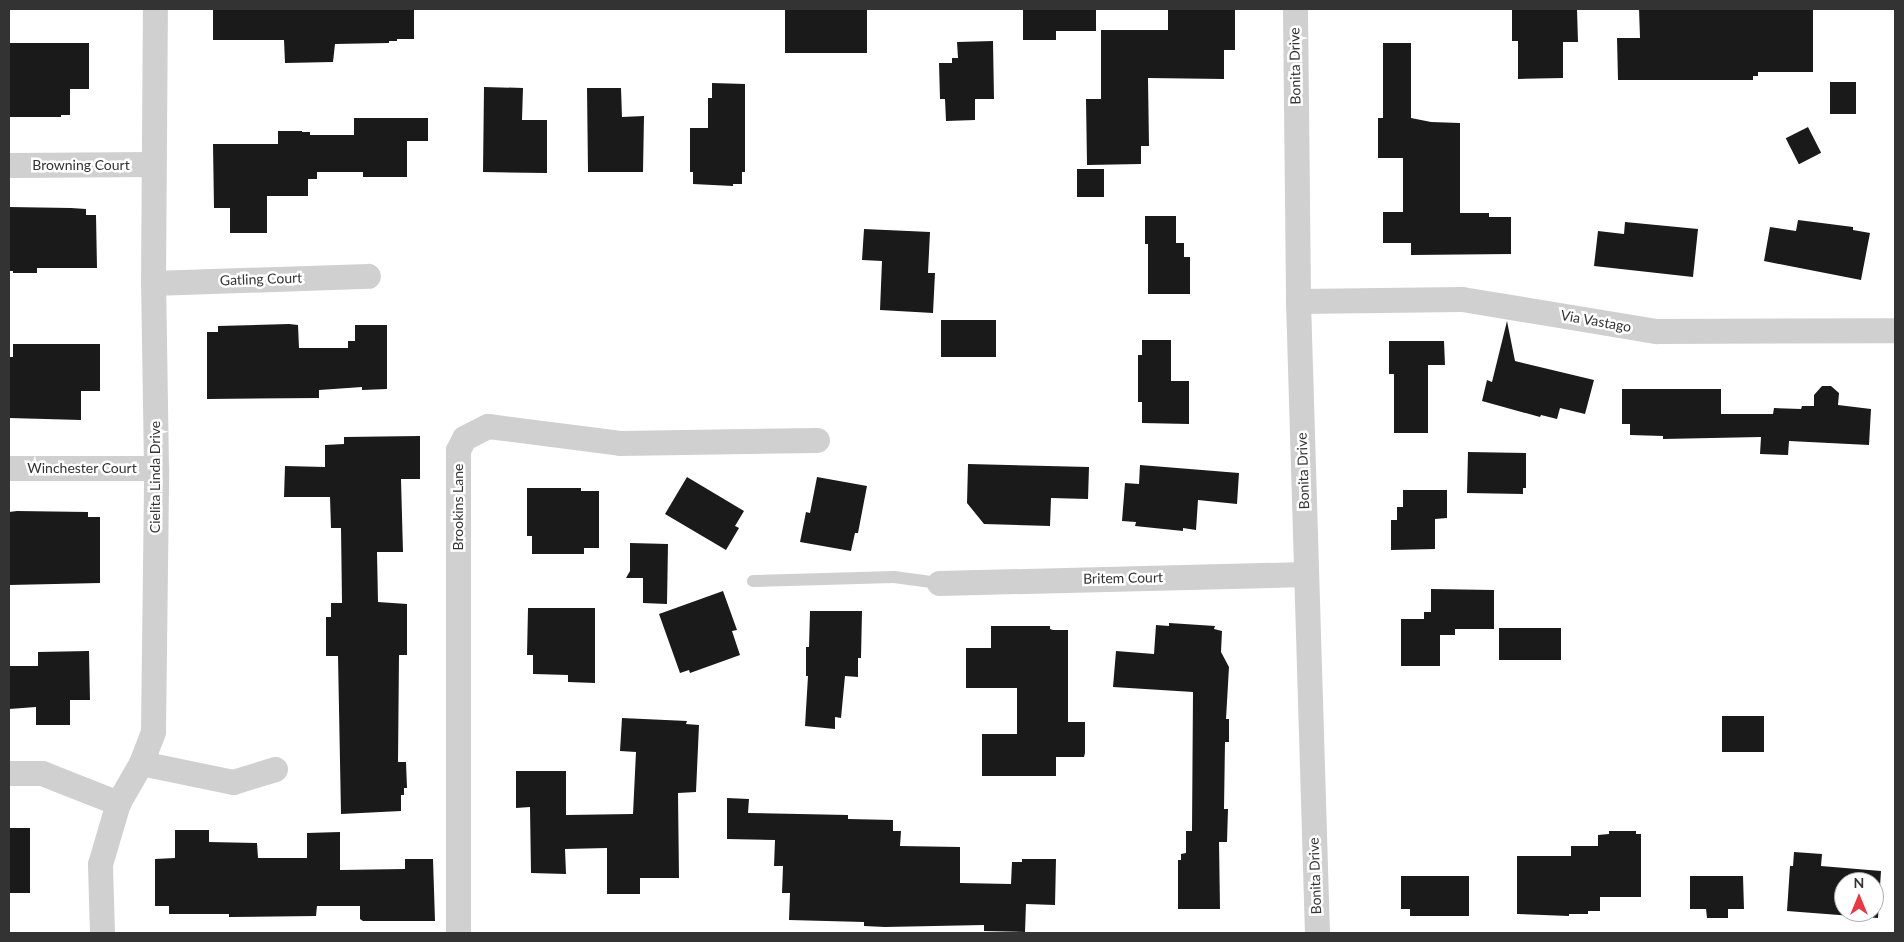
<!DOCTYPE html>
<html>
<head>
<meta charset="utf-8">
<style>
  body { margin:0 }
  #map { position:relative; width:1904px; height:942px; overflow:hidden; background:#fff; font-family:Lato,sans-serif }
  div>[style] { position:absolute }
  .building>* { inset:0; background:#1a1a1a; transform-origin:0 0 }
  .lane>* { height:12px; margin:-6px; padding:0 6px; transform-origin:6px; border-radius:6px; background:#d0d0d0 }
  .street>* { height:25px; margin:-12.5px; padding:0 12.5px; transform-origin:12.5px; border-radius:12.5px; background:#d0d0d0 }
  span { translate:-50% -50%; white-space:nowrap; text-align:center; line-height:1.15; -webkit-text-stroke:5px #fff; paint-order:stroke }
  .street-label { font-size:14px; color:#333 }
  .frame { position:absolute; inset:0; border:10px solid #333; pointer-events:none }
  .north { position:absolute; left:1834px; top:872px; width:50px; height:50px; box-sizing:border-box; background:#fff; border:1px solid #adadad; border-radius:50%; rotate:0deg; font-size:14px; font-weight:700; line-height:20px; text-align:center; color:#333 }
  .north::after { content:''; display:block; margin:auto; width:18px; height:22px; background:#e63946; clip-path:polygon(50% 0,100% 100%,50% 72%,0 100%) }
</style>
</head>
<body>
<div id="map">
  <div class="building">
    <i style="clip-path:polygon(213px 9px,414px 9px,414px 39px,397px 39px,397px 41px,389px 41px,389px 43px,335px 44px,333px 62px,285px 63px,284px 40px,213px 40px)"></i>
    <i style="left:785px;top:9px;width:82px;height:44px"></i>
    <i style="clip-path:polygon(1023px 9px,1096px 9px,1096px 31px,1056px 31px,1056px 40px,1023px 40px)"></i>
    <i style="clip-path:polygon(1168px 9px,1235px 9px,1235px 50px,1224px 50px,1224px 79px,1148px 78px,1149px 146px,1141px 146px,1141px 164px,1087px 165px,1086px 99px,1101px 99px,1101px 30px,1168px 30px)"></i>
    <i style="clip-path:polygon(1512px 9px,1577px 9px,1578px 42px,1563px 42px,1563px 78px,1518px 79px,1518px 41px,1512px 41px)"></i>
    <i style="clip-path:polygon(1639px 9px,1813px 9px,1813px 72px,1758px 72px,1758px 76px,1753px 76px,1753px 80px,1618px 80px,1617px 38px,1640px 38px)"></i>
    <i style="clip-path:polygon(993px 41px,994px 99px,975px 99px,975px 120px,946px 121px,945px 99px,940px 99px,939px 63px,952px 63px,952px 58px,958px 58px,957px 42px)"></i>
    <i style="clip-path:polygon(9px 43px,89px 43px,89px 89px,70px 89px,70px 115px,61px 115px,61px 117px,9px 117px)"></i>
    <i style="clip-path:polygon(1383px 43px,1411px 43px,1411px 118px,1431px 122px,1460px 123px,1460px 213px,1489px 213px,1489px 217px,1511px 217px,1511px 254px,1411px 255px,1411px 243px,1383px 243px,1383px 212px,1403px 212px,1403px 158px,1378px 158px,1378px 118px,1383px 118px)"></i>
    <i style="left:1830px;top:82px;width:26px;height:32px"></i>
    <i style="clip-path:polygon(712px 83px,745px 84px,745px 172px,742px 172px,742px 184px,733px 184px,733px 186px,693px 184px,693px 172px,690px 172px,690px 128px,708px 128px,708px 98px,712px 98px)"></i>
    <i style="clip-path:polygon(484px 87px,523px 88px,522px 120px,547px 120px,547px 173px,483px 172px)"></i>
    <i style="clip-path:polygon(587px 88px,621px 88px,622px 117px,644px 116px,643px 172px,588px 172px)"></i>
    <i style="clip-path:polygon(354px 118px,428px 118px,428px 141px,407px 141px,407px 177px,363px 177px,363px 172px,317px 172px,317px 179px,308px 179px,308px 196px,267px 196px,267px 233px,230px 233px,230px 208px,214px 208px,213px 144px,278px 144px,278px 131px,302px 131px,302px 132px,310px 132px,310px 135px,354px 135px)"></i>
    <i style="left:1808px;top:127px;width:29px;height:25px;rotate:63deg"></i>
    <i style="left:1077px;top:169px;width:27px;height:28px"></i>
    <i style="clip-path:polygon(9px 207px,71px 208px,86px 209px,86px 215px,96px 215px,97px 268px,37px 268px,37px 273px,13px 273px,13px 271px,9px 271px)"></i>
    <i style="clip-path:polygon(1145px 216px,1176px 216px,1176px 243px,1184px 243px,1184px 257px,1190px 257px,1190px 294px,1148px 294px,1148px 244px,1145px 244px)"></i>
    <i style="clip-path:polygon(1798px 220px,1853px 227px,1853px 230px,1870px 233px,1861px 280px,1764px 261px,1770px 227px,1796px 231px)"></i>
    <i style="clip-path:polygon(1625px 222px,1698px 229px,1693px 277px,1594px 266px,1598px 231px,1624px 234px)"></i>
    <i style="clip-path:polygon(864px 229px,930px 232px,928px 273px,935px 273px,933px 313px,880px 310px,882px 261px,862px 260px)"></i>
    <i style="left:941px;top:320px;width:55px;height:37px"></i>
    <i style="clip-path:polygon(1507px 321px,1515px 361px,1594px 380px,1585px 414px,1560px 408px,1557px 419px,1541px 415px,1540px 417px,1482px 401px,1487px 380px,1492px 382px)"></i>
    <i style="clip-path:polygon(289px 324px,298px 325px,299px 348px,348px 348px,348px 341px,355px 341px,355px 325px,387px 325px,387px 389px,362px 390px,362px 387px,319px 390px,319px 398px,207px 399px,207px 332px,218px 332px,218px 326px)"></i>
    <i style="clip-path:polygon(1142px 340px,1171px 340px,1171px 381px,1189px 381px,1189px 424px,1142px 423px,1142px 402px,1138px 402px,1138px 355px,1142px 355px)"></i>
    <i style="clip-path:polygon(1389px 341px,1444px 341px,1445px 365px,1428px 365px,1428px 433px,1394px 433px,1394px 374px,1389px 374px)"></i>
    <i style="clip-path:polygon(13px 344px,100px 344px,100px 391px,81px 391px,81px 420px,9px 418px,9px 357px,13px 357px)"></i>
    <i style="clip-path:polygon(1822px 386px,1831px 386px,1839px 393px,1838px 405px,1871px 409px,1869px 445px,1789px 441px,1788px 455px,1760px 454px,1761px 437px,1663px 439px,1663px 436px,1630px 435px,1630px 424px,1622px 424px,1622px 389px,1721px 389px,1721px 414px,1773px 414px,1774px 408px,1801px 409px,1802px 406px,1814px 406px,1814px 395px)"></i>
    <i style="clip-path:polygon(420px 436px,420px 479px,401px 479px,403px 552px,377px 552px,378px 602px,407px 604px,407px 655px,399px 655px,398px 762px,406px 762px,407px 788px,404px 788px,404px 795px,401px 795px,401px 811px,341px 814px,338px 656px,326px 656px,326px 617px,331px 617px,331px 603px,342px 603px,341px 528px,331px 528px,330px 497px,284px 497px,285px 466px,325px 467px,325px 445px,344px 444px,344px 437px)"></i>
    <i style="clip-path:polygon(1468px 452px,1526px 453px,1526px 488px,1523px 488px,1523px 494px,1467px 493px)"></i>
    <i style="clip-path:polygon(968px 464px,1089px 467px,1088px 499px,1051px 498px,1050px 526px,984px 524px,967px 503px)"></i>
    <i style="clip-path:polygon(1140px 465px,1239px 473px,1237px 504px,1198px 500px,1196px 530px,1183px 528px,1183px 531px,1135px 526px,1136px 522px,1122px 521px,1125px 483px,1139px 484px)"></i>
    <i style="clip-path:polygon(687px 477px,744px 511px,735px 526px,739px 528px,726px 550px,665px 514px)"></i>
    <i style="clip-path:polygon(817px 477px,867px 486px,858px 533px,855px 533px,851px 551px,800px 542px,806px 512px,810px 513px)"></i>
    <i style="clip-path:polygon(527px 488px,581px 488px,581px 491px,599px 491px,599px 548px,584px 548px,584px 554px,532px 554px,532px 536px,527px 536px)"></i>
    <i style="clip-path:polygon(1403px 490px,1447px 490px,1447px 518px,1435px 519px,1435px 549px,1391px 550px,1391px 520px,1397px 520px,1397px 507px,1403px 507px)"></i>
    <i style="clip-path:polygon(17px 511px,88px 512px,88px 517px,100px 517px,100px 583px,9px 585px,9px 512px)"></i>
    <i style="clip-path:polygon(630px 543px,668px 544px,667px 604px,643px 603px,643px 578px,626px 578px,630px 571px)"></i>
    <i style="clip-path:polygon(1431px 589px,1494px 590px,1494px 629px,1455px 629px,1455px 635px,1440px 635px,1440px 666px,1401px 666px,1401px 619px,1424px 619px,1424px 612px,1431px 612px)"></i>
    <i style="clip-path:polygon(723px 591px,737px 630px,732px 631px,740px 655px,690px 673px,689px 670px,680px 673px,659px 614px)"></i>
    <i style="clip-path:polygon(528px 608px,595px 608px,595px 683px,568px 682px,568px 675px,533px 674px,533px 655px,527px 655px)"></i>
    <i style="clip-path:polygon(810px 611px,862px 611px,861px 658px,858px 658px,858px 677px,845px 676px,841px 718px,835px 717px,835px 729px,805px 726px,808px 676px,806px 676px,806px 647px,809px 647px)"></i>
    <i style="clip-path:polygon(1169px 623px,1215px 626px,1214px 629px,1222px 631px,1221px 652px,1229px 667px,1226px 719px,1229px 719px,1229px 742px,1225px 742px,1224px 809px,1228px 809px,1227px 842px,1219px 842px,1220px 909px,1178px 909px,1178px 860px,1181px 860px,1181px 854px,1186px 853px,1186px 831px,1192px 831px,1193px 692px,1113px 687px,1116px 651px,1154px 654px,1156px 625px,1169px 626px)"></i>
    <i style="clip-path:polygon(991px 626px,1050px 626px,1050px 629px,1053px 630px,1068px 630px,1068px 722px,1085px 722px,1085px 753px,1084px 757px,1056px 757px,1056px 776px,982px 776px,982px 734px,1017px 734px,1017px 688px,966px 688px,966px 648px,991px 648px)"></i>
    <i style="left:1499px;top:628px;width:62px;height:32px"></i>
    <i style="clip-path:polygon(89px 651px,90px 700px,70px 700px,70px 725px,36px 725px,36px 707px,9px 709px,9px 666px,38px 666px,38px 652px)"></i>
    <i style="left:1764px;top:716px;width:36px;height:42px;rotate:90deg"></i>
    <i style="clip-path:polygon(622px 718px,687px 721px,686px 724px,699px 725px,696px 792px,678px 793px,679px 878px,640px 878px,640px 894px,607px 894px,607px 848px,565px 849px,566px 874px,531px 873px,530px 807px,516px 808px,516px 771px,566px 771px,566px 815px,633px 814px,636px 752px,620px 751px)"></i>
    <i style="clip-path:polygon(727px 798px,749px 799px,748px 813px,848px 815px,848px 819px,893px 820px,893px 831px,901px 831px,900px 846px,960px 847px,960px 883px,1011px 884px,1012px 862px,1022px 862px,1022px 859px,1056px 859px,1055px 905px,1026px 904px,1025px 932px,984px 931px,984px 925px,885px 927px,864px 926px,864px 922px,789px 920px,790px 893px,782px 893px,783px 866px,774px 866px,775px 840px,727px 839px)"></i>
    <i style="left:9px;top:828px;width:21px;height:65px"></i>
    <i style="clip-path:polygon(175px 830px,209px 830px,209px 842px,257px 843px,258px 858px,307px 858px,307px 833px,340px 832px,340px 870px,405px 869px,405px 859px,433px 859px,435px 921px,363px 921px,360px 919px,360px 906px,317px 906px,316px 916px,229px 917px,229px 914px,169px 914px,169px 906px,155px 906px,155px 859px,175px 858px)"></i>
    <i style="clip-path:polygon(1609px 831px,1636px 831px,1636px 834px,1641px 834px,1641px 897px,1600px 897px,1600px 911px,1588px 911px,1588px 914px,1569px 914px,1569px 916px,1517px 914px,1517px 856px,1571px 856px,1571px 846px,1598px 846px,1598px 835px,1609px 834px)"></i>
    <i style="clip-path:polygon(evenodd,1794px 852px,1822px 854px,1821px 866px,1881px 871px,1878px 918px,1787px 911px,1790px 866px,1793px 866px,1794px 852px,1844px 882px,1874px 882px,1874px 912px,1844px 912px,1844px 882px)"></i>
    <i style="clip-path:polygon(1401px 876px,1469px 876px,1469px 916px,1410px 916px,1410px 909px,1401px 909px)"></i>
    <i style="clip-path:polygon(1690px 876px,1743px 876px,1744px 909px,1728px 909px,1728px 918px,1707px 918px,1706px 909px,1690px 909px)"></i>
  </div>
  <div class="lane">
    <i style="left:753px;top:581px;width:141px;rotate:-1.6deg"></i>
    <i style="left:894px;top:577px;width:45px;rotate:7.6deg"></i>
  </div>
  <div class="street">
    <i style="left:1295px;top:9px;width:292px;rotate:89.4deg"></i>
    <i style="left:1298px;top:301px;width:632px;rotate:88.28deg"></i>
    <i style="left:9px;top:165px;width:144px;rotate:-0.4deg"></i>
    <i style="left:153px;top:283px;width:215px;rotate:-1.9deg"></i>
    <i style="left:1298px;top:301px;width:164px;rotate:-0.7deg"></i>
    <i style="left:1462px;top:299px;width:197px;rotate:9.4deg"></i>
    <i style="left:1656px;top:331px;width:239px;rotate:-0.2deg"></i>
    <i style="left:9px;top:468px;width:147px"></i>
    <i style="left:939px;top:583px;width:367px;rotate:-1.4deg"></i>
    <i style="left:141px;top:763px;width:94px;rotate:11.7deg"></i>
    <i style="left:233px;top:782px;width:44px;rotate:-17.2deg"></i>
    <i style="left:9px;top:773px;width:33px"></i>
    <i style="left:42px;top:773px;width:82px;rotate:21.5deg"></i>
    <i style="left:102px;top:933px;width:69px;rotate:-91.7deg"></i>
    <i style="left:100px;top:864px;width:64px;rotate:-73.6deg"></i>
    <i style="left:118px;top:803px;width:46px;rotate:-60.1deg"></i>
    <i style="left:141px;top:763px;width:34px;rotate:-69deg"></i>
    <i style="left:153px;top:731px;width:263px;rotate:-89.3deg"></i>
    <i style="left:156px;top:468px;width:185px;rotate:-90.9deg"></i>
    <i style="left:153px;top:283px;width:274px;rotate:-89.6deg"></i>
    <i style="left:458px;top:933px;width:483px;rotate:-90deg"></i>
    <i style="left:458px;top:450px;width:13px;rotate:-63deg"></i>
    <i style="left:464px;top:438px;width:27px;rotate:-27deg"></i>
    <i style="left:488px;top:426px;width:133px;rotate:7.3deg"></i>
    <i style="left:620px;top:443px;width:197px;rotate:-0.9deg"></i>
  </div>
  <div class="street-label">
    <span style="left:1295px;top:66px;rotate:-91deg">Bonita Drive</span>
    <span style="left:81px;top:165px">Browning Court</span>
    <span style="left:261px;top:279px;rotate:-2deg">Gatling Court</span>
    <span style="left:1596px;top:321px;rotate:10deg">Via Vastago</span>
    <span style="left:82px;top:468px">Winchester Court</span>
    <span style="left:1303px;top:471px;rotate:-92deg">Bonita Drive</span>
    <span style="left:155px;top:477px;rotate:-90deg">Cielita Linda Drive</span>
    <span style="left:458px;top:507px;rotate:-90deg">Brookins Lane</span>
    <span style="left:1123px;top:578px;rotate:-1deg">Britem Court</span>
    <span style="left:1315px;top:876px;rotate:-92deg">Bonita Drive</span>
  </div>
  <div class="frame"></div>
  <div class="north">N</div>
</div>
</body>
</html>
